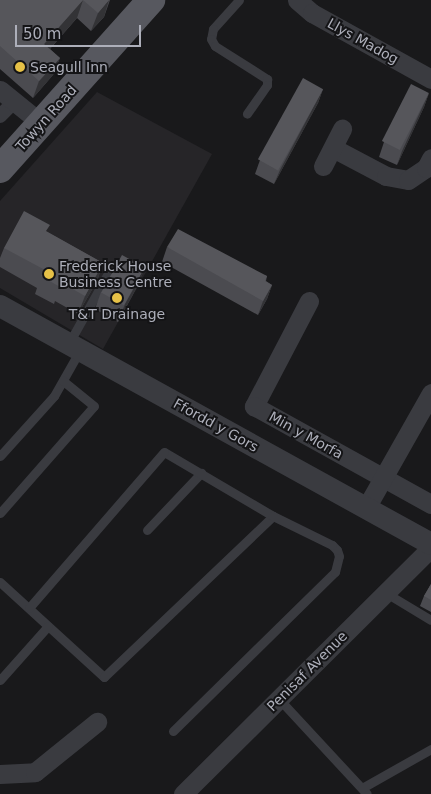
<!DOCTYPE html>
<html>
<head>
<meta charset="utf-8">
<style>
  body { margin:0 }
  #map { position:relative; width:431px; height:794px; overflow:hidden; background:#19191b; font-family:"DejaVu Sans",sans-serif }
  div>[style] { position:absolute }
  .built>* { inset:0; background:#262528 }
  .service>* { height:9px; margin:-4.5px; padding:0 4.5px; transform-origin:4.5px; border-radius:4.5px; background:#3a3b40 }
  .pedestrian>* { height:14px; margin:-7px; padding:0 7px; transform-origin:7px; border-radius:7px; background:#3a3b40 }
  .minor>* { height:19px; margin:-9.5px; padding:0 9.5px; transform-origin:9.5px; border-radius:9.5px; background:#3a3b40 }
  .tertiary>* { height:22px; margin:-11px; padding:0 11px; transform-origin:11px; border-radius:11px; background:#3a3b40 }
  .primary>* { height:28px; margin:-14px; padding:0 14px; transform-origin:14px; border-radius:14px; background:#57585f }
  .wall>* { inset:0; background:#4b4b50 }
  .shaded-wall>* { inset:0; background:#333336 }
  .building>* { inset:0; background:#56565b; transform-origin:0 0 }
  .dots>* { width:14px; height:14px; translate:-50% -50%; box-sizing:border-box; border:2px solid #141416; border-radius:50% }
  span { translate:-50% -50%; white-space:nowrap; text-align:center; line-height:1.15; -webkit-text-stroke:4px #141416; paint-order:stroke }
  .street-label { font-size:14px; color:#adafba }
  .poi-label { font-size:14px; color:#adafba }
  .left { translate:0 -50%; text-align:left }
  .scale { position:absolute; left:15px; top:25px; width:126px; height:22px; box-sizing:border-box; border:2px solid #adafba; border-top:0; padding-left:6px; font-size:15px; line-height:18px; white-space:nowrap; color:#adafba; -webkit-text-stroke:4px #141416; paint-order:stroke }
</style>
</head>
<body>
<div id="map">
  <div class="built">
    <i style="clip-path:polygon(97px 92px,212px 154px,103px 349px,0 288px,0 201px)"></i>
  </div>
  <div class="service">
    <i style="left:239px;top:0;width:39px;rotate:132deg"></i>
    <i style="left:213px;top:29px;width:10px;rotate:101deg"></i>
    <i style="left:211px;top:39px;width:8px;rotate:60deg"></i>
    <i style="left:215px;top:46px;width:62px;rotate:32.4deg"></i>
    <i style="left:267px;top:79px;width:6px;rotate:90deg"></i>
    <i style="left:267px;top:85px;width:35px;rotate:125deg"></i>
    <i style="left:69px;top:343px;width:78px;rotate:-60.8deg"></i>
    <i style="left:0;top:456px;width:81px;rotate:-48deg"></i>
    <i style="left:54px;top:396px;width:53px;rotate:-60.5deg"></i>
    <i style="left:0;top:513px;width:142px;rotate:-48.7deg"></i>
    <i style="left:94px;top:406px;width:40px;rotate:-141deg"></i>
    <i style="left:147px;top:530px;width:79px;rotate:-46.5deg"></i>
    <i style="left:0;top:582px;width:141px;rotate:42.4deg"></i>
    <i style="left:104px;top:677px;width:233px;rotate:-43.6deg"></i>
    <i style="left:273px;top:516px;width:126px;rotate:-149.6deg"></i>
    <i style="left:164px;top:452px;width:206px;rotate:130.9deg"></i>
    <i style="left:386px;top:593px;width:52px;rotate:31deg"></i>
    <i style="left:0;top:680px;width:72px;rotate:-48.4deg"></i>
    <i style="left:279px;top:699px;width:129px;rotate:47.2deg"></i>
    <i style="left:173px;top:731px;width:227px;rotate:-44.5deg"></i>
    <i style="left:335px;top:572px;width:16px;rotate:-76deg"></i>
    <i style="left:339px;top:556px;width:6px;rotate:-108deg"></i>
    <i style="left:337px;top:550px;width:7px;rotate:-135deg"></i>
    <i style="left:332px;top:545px;width:66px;rotate:-153.8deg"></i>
    <i style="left:362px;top:788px;width:79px;rotate:-29.5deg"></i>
  </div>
  <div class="pedestrian">
    <i style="left:0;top:116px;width:20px;rotate:-45deg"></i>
  </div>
  <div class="minor">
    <i style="left:297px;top:0;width:20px;rotate:41deg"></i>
    <i style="left:312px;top:13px;width:136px;rotate:29deg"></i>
    <i style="left:0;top:90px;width:54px;rotate:39deg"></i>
    <i style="left:333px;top:148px;width:60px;rotate:27.8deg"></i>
    <i style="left:386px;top:176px;width:22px;rotate:10deg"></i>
    <i style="left:408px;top:180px;width:22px;rotate:-34deg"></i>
    <i style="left:426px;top:168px;width:11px;rotate:-63deg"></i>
    <i style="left:323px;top:166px;width:42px;rotate:-62.8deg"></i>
    <i style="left:309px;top:301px;width:119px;rotate:117.6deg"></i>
    <i style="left:254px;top:406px;width:202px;rotate:29deg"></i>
    <i style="left:366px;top:508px;width:132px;rotate:-60.5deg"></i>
    <i style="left:0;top:774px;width:35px;rotate:-3deg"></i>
    <i style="left:35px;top:772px;width:80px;rotate:-38.9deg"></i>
    <i style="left:183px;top:794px;width:349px;rotate:-44.8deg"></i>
  </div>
  <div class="tertiary">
    <i style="left:0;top:306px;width:492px;rotate:28.9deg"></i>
  </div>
  <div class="primary">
    <i style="left:0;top:169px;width:227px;rotate:-48.2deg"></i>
  </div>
  <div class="wall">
    <i style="clip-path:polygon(0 0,110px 0,104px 17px,91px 31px,77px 18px,50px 49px,60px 58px,53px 75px,33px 98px,0 69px)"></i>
    <i style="clip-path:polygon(323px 89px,318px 103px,274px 184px,255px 174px,260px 160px)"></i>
    <i style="clip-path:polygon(429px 93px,424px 107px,397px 165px,379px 157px,384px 142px)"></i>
    <i style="clip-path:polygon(47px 232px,103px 263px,97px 281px,78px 314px,55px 301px,54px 304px,35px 294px,37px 288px,0 267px,0 258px,4px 248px)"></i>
    <i style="clip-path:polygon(167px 247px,267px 276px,266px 281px,272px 285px,267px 299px,258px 315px,162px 262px)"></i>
    <i style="clip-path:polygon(138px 285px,118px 322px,95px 309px,101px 292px)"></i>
    <i style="clip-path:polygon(431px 584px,431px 612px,420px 606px,424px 596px)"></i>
  </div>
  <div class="shaded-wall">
    <i style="clip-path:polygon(83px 0,77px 18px,38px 62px,44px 44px)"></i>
    <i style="clip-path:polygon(109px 0,104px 17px,91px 31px,98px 13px)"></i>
    <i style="clip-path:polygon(60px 58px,53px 75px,33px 98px,39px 81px)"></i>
    <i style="clip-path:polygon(323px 89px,318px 103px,274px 184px,280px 170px)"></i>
    <i style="clip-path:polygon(429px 93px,424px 107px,397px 165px,402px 151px)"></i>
    <i style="clip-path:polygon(103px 263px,97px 281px,78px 314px,85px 296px)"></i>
    <i style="clip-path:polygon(145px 268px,138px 285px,118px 322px,125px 304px)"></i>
    <i style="clip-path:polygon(272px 285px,267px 299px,258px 315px,263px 301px)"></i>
  </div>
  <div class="building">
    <i style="clip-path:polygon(0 0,109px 0,98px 13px,83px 0,44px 44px,60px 58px,39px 81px,0 46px)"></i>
    <i style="left:303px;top:78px;width:23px;height:93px;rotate:29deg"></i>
    <i style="left:411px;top:84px;width:20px;height:64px;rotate:27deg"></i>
    <i style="clip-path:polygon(24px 211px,50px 225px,46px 231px,103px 263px,85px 296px,62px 283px,60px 287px,41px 276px,45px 270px,4px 248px)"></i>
    <i style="clip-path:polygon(178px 229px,267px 276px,265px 281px,272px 285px,263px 301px,167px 247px)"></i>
    <i style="left:122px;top:255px;width:26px;height:43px;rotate:29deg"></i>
    <i style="clip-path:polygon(431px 584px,431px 600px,424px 596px)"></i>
  </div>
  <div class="dots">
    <i style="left:20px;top:67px;background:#e6c147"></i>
    <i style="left:49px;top:274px;background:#e6c147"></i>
    <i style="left:117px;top:298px;background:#e6c147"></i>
  </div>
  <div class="street-label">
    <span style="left:363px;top:41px;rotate:29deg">Llys Madog</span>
    <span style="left:46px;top:118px;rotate:-48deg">Towyn Road</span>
    <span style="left:216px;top:425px;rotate:29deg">Ffordd y Gors</span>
    <span style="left:306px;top:435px;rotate:29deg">Min y Morfa</span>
    <span style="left:307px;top:671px;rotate:-45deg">Penisaf Avenue</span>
  </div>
  <div class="poi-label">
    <span class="left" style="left:30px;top:67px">Seagull Inn</span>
    <span class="left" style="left:59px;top:274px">Frederick House<br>Business Centre</span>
    <span style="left:117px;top:314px">T&amp;T Drainage</span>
  </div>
  <div class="scale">50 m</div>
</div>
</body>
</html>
